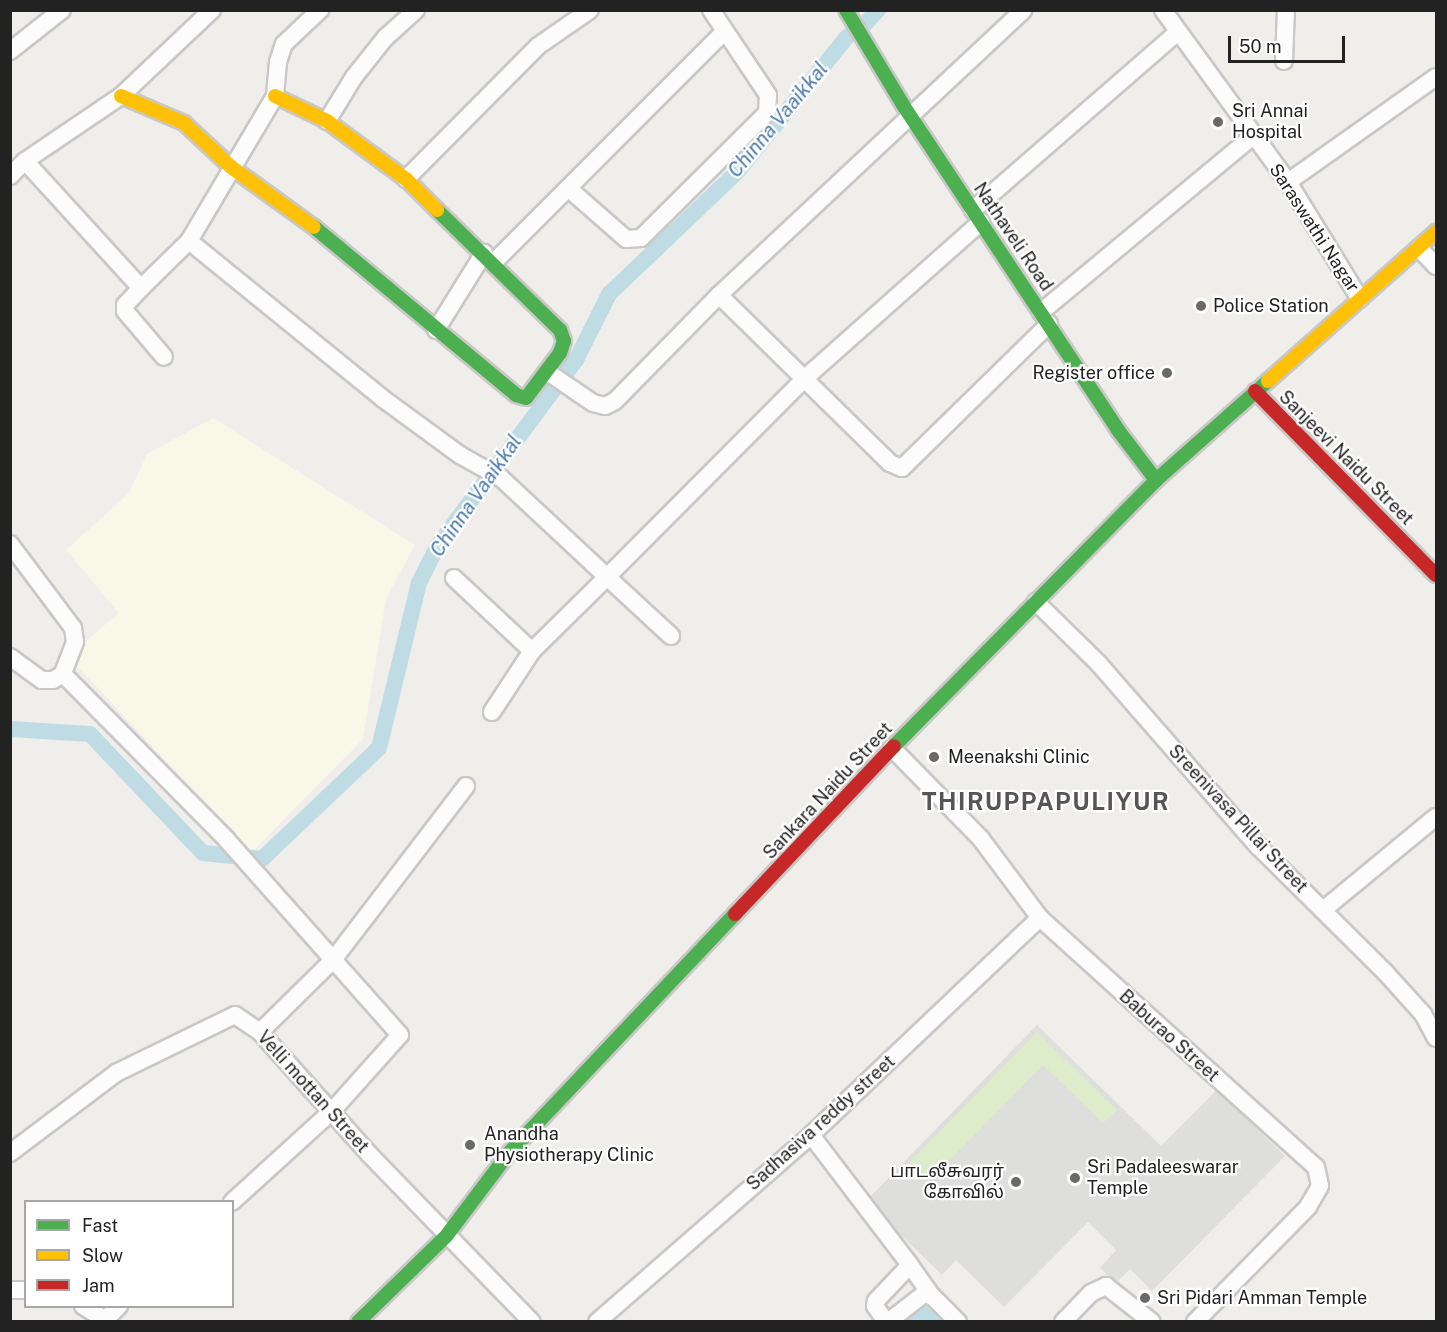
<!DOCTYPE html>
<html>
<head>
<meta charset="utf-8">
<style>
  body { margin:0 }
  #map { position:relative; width:1447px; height:1332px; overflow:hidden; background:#f0eeeb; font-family:"Public Sans","Noto Sans Tamil",sans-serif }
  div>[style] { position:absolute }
  .education>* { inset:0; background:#f8f7e8 }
  .religious>* { inset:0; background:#dededc }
  .grass>* { inset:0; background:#ddeccb }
  .water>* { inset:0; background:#bfdbe3 }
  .canal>* { height:16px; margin:-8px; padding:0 8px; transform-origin:8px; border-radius:8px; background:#bfdbe3 }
  .roads { filter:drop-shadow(2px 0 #c9c8c7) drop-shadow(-2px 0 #c9c8c7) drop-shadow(0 2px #c9c8c7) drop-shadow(0 -2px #c9c8c7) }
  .street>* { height:16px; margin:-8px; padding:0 8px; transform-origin:8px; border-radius:8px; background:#fdfcfc }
  .fast>* { height:14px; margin:-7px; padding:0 7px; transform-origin:7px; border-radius:7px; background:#4caf50 }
  .slow>* { height:14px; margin:-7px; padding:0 7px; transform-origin:7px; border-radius:7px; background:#ffc107 }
  .jam>* { height:14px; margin:-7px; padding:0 7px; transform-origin:7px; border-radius:7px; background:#c62828 }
  .dots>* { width:16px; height:16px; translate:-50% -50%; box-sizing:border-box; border:3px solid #fff; border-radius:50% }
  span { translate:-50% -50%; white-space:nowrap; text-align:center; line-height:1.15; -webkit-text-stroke:4.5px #fff; paint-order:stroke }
  .poi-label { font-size:18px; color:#222 }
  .left { translate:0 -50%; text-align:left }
  .right { translate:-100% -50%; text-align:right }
  .street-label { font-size:18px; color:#222 }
  .water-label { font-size:20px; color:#4a7aab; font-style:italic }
  .district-label { font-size:24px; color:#555; font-weight:700; letter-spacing:1.5px }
  .frame { position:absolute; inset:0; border:12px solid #222; pointer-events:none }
  .legend { position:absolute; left:24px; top:1200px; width:210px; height:108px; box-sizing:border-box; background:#fff; border:2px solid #a7a7a7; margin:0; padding:8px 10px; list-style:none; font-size:18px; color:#222 }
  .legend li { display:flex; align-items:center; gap:12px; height:30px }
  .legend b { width:30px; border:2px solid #a7a7a7 }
  .scale { position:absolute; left:1228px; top:36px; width:117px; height:27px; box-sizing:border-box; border:3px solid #222; border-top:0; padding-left:8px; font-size:18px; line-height:21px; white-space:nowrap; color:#222; -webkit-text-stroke:4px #fff; paint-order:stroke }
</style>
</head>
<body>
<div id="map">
  <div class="education">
    <i style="clip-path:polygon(213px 418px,415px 545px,386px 599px,363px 739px,251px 853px,68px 656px,119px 613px,66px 550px,129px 493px,147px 454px)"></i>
  </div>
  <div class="religious">
    <i style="clip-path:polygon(1037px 1025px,1161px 1146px,1217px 1090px,1285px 1156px,1152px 1291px,1130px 1269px,1116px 1283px,1100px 1268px,1116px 1250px,1088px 1222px,1004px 1307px,956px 1260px,942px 1275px,866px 1201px)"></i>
  </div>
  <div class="grass">
    <i style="clip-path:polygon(1037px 1032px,1117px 1110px,1103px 1123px,1043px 1065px,929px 1181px,910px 1162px)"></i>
  </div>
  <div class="water">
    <i style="clip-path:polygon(920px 1301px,943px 1321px,901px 1322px)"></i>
  </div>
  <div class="canal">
    <i style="left:864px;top:25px;width:21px;rotate:-47deg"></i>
    <i style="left:10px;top:729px;width:80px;rotate:3.6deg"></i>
    <i style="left:90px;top:734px;width:164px;rotate:46.5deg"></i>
    <i style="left:203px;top:853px;width:59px;rotate:5.8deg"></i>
    <i style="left:262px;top:859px;width:161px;rotate:-43.5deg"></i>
    <i style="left:379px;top:748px;width:170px;rotate:-76.4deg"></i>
    <i style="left:419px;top:583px;width:42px;rotate:-63.4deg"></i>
    <i style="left:438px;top:545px;width:231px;rotate:-53.3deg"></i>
    <i style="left:576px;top:360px;width:74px;rotate:-63.4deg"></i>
    <i style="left:609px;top:294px;width:178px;rotate:-43.6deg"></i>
    <i style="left:738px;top:171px;width:173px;rotate:-50.9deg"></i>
  </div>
  <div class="roads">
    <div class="street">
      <i style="left:1163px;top:10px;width:213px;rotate:54deg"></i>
      <i style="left:1288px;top:182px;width:137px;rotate:58.4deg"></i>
      <i style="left:10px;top:51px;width:66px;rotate:-38.3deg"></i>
      <i style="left:1284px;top:61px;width:51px;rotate:-87.8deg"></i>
      <i style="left:327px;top:121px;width:52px;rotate:-58.5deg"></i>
      <i style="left:354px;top:77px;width:50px;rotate:-51.5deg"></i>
      <i style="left:385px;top:38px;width:42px;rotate:-42.1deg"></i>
      <i style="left:25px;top:161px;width:172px;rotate:47.6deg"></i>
      <i style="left:141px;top:288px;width:67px;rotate:-44.4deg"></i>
      <i style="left:189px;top:241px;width:249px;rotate:39.1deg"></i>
      <i style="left:382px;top:398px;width:97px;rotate:36.2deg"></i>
      <i style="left:460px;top:455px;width:47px;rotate:29.3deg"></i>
      <i style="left:501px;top:478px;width:145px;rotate:43deg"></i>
      <i style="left:607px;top:577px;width:105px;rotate:135.4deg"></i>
      <i style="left:532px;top:651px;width:73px;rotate:123.3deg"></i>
      <i style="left:10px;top:176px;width:21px;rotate:-45deg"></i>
      <i style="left:25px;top:161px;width:116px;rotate:-34.1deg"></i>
      <i style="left:121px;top:96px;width:125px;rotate:-43.4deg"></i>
      <i style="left:406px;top:179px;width:187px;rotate:-45.2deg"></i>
      <i style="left:538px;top:46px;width:63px;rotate:-34.7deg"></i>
      <i style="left:1288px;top:182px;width:181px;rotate:-35.4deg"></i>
      <i style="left:568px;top:188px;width:77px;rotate:41.3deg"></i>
      <i style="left:626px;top:239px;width:15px;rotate:-4deg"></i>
      <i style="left:641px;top:238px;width:177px;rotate:-44.8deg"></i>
      <i style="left:767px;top:113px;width:18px;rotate:-87deg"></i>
      <i style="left:768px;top:95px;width:102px;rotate:-123.8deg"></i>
      <i style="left:973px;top:210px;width:271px;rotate:-41deg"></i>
      <i style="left:189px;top:241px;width:169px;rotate:-59.3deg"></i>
      <i style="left:275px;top:96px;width:34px;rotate:-85deg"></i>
      <i style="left:278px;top:62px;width:19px;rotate:-72deg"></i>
      <i style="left:284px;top:44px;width:50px;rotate:-43.4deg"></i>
      <i style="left:1419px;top:248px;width:25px;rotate:47deg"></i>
      <i style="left:494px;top:262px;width:325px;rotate:-45deg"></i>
      <i style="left:141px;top:288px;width:23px;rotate:133deg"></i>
      <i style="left:125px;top:305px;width:6px;rotate:90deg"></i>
      <i style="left:125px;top:311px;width:60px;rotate:49.7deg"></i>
      <i style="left:719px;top:295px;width:240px;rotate:44.5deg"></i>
      <i style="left:890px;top:463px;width:13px;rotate:23deg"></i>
      <i style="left:902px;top:468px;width:206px;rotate:-44.4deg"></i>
      <i style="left:1041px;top:312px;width:276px;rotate:-39.7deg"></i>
      <i style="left:436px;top:330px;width:91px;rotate:-58.1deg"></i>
      <i style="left:549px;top:373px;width:53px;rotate:34.3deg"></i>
      <i style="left:593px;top:403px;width:12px;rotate:14deg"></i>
      <i style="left:605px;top:406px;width:11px;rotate:-27deg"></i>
      <i style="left:615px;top:401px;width:148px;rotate:-45.5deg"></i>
      <i style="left:719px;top:295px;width:417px;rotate:-43.1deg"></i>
      <i style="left:10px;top:544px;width:105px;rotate:53.1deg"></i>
      <i style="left:73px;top:628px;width:14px;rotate:82deg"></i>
      <i style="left:75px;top:642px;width:34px;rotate:111deg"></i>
      <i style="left:63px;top:674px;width:232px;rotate:45.3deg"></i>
      <i style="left:226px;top:839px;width:262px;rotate:48.4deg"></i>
      <i style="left:400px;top:1035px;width:102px;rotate:131.8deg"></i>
      <i style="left:332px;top:1111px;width:135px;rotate:137.7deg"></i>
      <i style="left:454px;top:578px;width:107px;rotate:43.1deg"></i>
      <i style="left:1036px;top:602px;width:88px;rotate:44.5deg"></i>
      <i style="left:1099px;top:664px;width:242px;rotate:48.9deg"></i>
      <i style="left:1258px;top:846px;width:179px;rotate:44.8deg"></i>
      <i style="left:1385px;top:972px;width:57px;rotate:47.9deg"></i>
      <i style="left:1423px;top:1014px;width:27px;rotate:62deg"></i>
      <i style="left:671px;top:636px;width:87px;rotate:-137.3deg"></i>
      <i style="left:607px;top:577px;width:279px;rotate:-45.1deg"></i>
      <i style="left:804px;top:379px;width:237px;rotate:-41.6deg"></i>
      <i style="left:10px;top:657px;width:39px;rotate:36deg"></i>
      <i style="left:42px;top:680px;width:11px"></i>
      <i style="left:53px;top:680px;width:12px;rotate:-31deg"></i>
      <i style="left:892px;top:748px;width:127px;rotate:45.6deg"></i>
      <i style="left:981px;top:839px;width:99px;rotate:53.2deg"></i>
      <i style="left:1040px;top:918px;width:372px;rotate:42.1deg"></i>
      <i style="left:1316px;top:1167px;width:19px;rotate:78deg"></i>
      <i style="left:1320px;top:1186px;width:24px;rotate:120deg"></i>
      <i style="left:1308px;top:1207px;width:161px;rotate:134.5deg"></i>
      <i style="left:1323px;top:910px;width:146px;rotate:-39.5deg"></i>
      <i style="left:260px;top:1032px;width:103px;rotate:-44.6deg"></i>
      <i style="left:333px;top:960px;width:219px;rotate:-52.6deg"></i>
      <i style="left:811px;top:1135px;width:163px;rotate:52.7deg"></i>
      <i style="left:910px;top:1265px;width:50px;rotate:133.4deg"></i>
      <i style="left:876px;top:1301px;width:5px;rotate:101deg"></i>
      <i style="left:875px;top:1306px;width:19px;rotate:55deg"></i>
      <i style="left:10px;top:1153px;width:133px;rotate:-37deg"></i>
      <i style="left:116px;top:1073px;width:132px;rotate:-26deg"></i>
      <i style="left:235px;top:1015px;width:30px;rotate:34deg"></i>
      <i style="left:260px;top:1032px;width:164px;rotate:48.2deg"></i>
      <i style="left:369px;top:1154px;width:234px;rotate:45.9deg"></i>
      <i style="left:910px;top:1265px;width:38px;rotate:55deg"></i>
      <i style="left:10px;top:1290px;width:16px"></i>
      <i style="left:83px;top:1306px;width:26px;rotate:32deg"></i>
      <i style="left:105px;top:1320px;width:20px;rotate:-45deg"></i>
      <i style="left:597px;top:1322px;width:284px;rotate:-41.1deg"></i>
      <i style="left:811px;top:1135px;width:315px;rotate:-43.5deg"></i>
      <i style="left:888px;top:1322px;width:46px;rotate:-37.9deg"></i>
      <i style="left:924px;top:1294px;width:8px;rotate:14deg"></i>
      <i style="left:932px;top:1296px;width:37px;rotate:45deg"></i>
      <i style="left:1063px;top:1322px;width:40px;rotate:-46deg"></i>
      <i style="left:1091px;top:1293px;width:17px;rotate:-25deg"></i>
      <i style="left:1106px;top:1286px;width:58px;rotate:38deg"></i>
    </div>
    <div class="fast">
      <i style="left:846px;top:10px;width:111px;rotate:59deg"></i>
      <i style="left:903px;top:105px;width:390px;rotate:56.5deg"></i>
      <i style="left:1118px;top:430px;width:63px;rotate:52.8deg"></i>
      <i style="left:314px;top:227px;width:263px;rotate:39.7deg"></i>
      <i style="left:516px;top:395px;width:10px;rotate:17deg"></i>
      <i style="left:526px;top:398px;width:56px;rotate:-52.9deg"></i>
      <i style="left:560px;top:353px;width:13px;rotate:-72deg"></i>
      <i style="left:564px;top:341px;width:12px;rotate:-110deg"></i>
      <i style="left:560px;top:330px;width:172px;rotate:-135.7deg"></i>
      <i style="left:894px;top:746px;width:373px;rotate:-45.4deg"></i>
      <i style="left:1156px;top:480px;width:149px;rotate:-41.5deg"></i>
      <i style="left:358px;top:1322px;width:124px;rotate:-44.3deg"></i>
      <i style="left:447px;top:1235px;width:101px;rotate:-53deg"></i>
      <i style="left:508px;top:1154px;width:330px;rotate:-46.6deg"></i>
    </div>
    <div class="slow">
      <i style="left:121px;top:96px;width:69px;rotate:23.2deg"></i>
      <i style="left:184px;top:123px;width:64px;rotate:43.1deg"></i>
      <i style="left:231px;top:167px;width:102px;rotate:35.9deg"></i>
      <i style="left:275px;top:96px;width:58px;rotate:25.7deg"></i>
      <i style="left:327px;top:121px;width:98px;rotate:36.3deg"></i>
      <i style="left:406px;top:179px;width:44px;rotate:45deg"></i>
      <i style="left:1268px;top:381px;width:225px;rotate:-41.6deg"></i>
    </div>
    <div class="jam">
      <i style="left:1255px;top:391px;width:258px;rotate:45.5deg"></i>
      <i style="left:735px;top:914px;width:231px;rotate:-46.6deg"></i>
    </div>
  </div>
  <div class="dots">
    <i style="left:1218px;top:122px;background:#6a6968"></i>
    <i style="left:1201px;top:306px;background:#6a6968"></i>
    <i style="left:1167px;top:373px;background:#6a6968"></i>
    <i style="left:934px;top:757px;background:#6a6968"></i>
    <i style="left:470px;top:1145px;background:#6a6968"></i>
    <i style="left:1075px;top:1178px;background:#6a6968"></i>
    <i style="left:1016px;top:1182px;background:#6a6968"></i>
    <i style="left:1145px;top:1298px;background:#6a6968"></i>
  </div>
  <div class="poi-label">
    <span class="left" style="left:1232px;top:122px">Sri Annai<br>Hospital</span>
    <span class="left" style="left:1213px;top:306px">Police Station</span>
    <span class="right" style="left:1155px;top:373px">Register office</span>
    <span class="left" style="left:948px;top:757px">Meenakshi Clinic</span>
    <span class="left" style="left:484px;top:1145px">Anandha<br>Physiotherapy Clinic</span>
    <span class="left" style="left:1087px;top:1178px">Sri Padaleeswarar<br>Temple</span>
    <span class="right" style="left:1004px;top:1182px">பாடலீசுவரர்<br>கோவில்</span>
    <span class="left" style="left:1157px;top:1298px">Sri Pidari Amman Temple</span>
  </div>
  <div class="street-label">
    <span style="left:1314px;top:228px;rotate:57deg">Saraswathi Nagar</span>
    <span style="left:1013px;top:237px;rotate:56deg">Nathaveli Road</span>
    <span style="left:1346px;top:458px;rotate:45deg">Sanjeevi Naidu Street</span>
    <span style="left:828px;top:791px;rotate:-47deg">Sankara Naidu Street</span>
    <span style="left:1238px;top:819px;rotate:47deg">Sreenivasa Pillai Street</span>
    <span style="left:1169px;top:1036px;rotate:42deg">Baburao Street</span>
    <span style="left:313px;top:1092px;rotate:48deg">Velli mottan Street</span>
    <span style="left:821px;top:1123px;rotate:-42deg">Sadhasiva reddy street</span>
  </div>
  <div class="water-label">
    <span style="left:778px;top:120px;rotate:-50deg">Chinna Vaaikkal</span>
    <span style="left:476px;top:496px;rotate:-55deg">Chinna Vaaikkal</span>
  </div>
  <div class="district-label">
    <span style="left:1046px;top:802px">THIRUPPAPULIYUR</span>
  </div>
  <div class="frame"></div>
  <ul class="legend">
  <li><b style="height:8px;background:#4caf50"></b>Fast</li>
  <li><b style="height:8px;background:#ffc107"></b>Slow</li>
  <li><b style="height:8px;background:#c62828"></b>Jam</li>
  </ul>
  <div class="scale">50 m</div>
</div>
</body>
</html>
